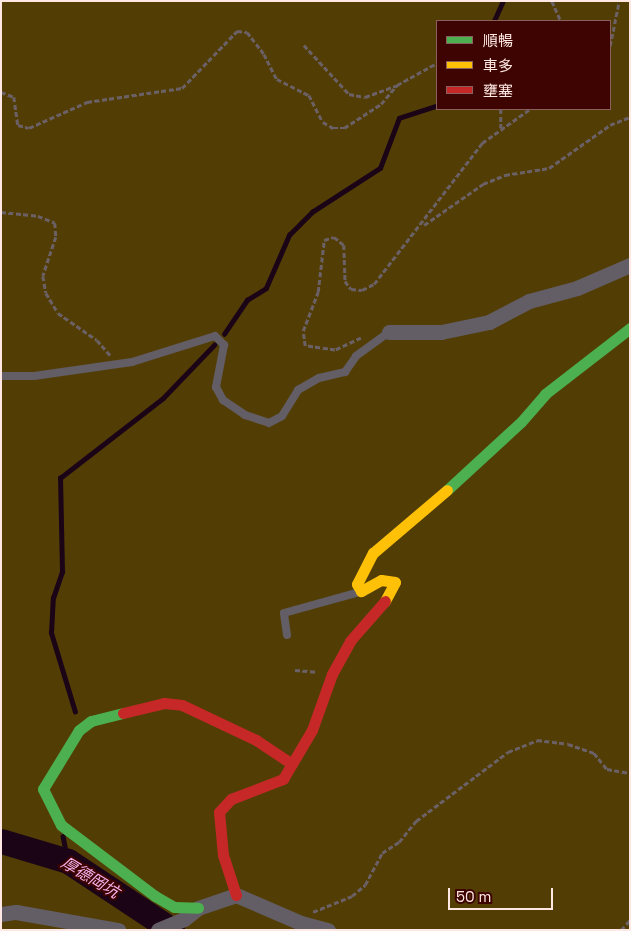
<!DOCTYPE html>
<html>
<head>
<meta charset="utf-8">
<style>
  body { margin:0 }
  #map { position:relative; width:631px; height:931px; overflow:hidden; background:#3a1b17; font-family:"Space Grotesk","Noto Sans TC",sans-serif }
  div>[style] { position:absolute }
  .green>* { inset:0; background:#523e05 }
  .stream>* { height:4.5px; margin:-2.25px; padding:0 2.25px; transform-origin:2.25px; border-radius:2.25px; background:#1c0417 }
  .river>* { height:25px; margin:-12.5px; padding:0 12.5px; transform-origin:12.5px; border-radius:12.5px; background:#1c0417 }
  .path>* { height:2.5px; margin-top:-1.25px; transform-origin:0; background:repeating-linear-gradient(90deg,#6b6065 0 5px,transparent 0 7.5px) }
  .lane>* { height:8px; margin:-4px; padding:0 4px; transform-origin:4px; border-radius:4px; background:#635d66 }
  .street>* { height:15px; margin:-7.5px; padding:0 7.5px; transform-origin:7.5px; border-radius:7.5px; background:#635d66 }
  .fast>* { height:11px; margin:-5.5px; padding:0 5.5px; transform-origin:5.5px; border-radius:5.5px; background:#4caf50 }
  .slow>* { height:11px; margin:-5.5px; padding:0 5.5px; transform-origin:5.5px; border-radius:5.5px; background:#ffc107 }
  .jam>* { height:11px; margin:-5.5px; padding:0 5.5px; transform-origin:5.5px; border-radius:5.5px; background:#c62828 }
  span { translate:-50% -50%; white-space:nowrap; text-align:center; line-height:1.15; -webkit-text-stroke:4px #3d0401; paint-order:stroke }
  .water-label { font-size:16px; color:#f6b2ed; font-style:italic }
  .frame { position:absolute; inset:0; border:2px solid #ffe8e3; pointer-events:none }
  .legend { position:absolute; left:436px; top:20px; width:175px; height:90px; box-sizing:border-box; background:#3d0401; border:1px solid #8b5f5b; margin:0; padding:6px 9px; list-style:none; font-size:15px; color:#ffe8e3 }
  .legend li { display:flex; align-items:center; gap:10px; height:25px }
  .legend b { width:25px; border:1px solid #8b5f5b }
  .scale { position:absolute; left:448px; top:888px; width:105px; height:22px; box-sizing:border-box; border:2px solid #ffe8e3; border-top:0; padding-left:6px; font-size:15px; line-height:18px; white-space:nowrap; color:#ffe8e3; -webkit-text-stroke:4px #3d0401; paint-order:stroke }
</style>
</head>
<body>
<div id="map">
  <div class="green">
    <i style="clip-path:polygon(evenodd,1px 1px,630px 1px,630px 930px,1px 930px,1px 1px,437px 21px,610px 21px,610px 109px,437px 109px,437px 21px)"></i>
  </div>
  <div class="stream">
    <i style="left:494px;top:21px;width:22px;rotate:-66deg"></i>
    <i style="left:224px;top:334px;width:41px;rotate:-55.9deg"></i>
    <i style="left:247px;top:300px;width:22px;rotate:-32deg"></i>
    <i style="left:266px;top:288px;width:58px;rotate:-66.5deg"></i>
    <i style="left:289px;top:235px;width:33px;rotate:-45deg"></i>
    <i style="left:312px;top:212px;width:81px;rotate:-32.9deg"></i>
    <i style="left:380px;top:168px;width:53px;rotate:-69.2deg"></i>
    <i style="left:399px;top:118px;width:40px;rotate:-18deg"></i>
    <i style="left:75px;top:712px;width:83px;rotate:-106.9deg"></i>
    <i style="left:51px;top:633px;width:35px;rotate:-87deg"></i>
    <i style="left:53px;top:598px;width:28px;rotate:-71deg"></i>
    <i style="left:62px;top:572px;width:94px;rotate:-91.2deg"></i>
    <i style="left:60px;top:478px;width:130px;rotate:-37.8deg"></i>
    <i style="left:163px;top:398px;width:74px;rotate:-46.1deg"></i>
    <i style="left:63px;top:836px;width:25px;rotate:79deg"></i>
  </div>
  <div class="river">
    <i style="left:1px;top:841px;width:70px;rotate:16.6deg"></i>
    <i style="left:68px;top:861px;width:125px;rotate:33.6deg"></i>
  </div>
  <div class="path">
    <i style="left:552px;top:1px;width:22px;rotate:66deg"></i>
    <i style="left:304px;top:45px;width:67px;rotate:47.4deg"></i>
    <i style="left:349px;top:94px;width:16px;rotate:11deg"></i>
    <i style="left:365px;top:97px;width:33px;rotate:-20deg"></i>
    <i style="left:610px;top:46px;width:46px;rotate:-78.7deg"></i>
    <i style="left:1px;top:92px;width:14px;rotate:21deg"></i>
    <i style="left:14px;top:97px;width:28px;rotate:82deg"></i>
    <i style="left:18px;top:125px;width:11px;rotate:15deg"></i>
    <i style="left:29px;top:128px;width:64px;rotate:-24.1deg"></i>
    <i style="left:87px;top:102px;width:96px;rotate:-8.4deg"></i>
    <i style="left:182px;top:88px;width:79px;rotate:-46deg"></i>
    <i style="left:237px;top:31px;width:10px;rotate:6deg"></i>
    <i style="left:247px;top:32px;width:28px;rotate:52deg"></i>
    <i style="left:264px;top:54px;width:28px;rotate:63deg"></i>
    <i style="left:277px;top:79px;width:36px;rotate:27deg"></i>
    <i style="left:309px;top:95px;width:30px;rotate:63deg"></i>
    <i style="left:323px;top:122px;width:12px;rotate:31deg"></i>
    <i style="left:333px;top:128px;width:11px"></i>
    <i style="left:344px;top:128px;width:44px;rotate:-33deg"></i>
    <i style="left:381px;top:104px;width:25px;rotate:-50deg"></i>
    <i style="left:397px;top:85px;width:46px;rotate:-28.8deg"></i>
    <i style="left:501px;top:109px;width:19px;rotate:90deg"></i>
    <i style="left:1px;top:212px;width:37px;rotate:6deg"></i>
    <i style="left:38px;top:216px;width:18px;rotate:22deg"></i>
    <i style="left:55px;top:223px;width:14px;rotate:86deg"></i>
    <i style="left:56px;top:237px;width:41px;rotate:108.4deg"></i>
    <i style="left:43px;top:276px;width:17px;rotate:80deg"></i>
    <i style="left:46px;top:293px;width:23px;rotate:59deg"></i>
    <i style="left:58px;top:313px;width:47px;rotate:34.7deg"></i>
    <i style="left:97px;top:340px;width:21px;rotate:49deg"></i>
    <i style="left:424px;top:225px;width:72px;rotate:-34.8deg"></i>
    <i style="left:483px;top:184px;width:24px;rotate:-22deg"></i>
    <i style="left:505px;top:175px;width:45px;rotate:-9deg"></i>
    <i style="left:549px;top:168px;width:75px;rotate:-35.2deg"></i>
    <i style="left:610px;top:125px;width:22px;rotate:-22deg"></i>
    <i style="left:361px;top:338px;width:29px;rotate:155deg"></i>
    <i style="left:335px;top:350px;width:30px;rotate:-172deg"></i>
    <i style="left:305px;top:346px;width:15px;rotate:-98deg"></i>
    <i style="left:303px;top:331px;width:42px;rotate:-69deg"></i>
    <i style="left:318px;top:292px;width:52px;rotate:-83.4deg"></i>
    <i style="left:324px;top:240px;width:10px;rotate:-17deg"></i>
    <i style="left:334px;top:237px;width:13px;rotate:39deg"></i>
    <i style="left:344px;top:245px;width:36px;rotate:88deg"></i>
    <i style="left:345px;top:281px;width:10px;rotate:53deg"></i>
    <i style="left:351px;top:289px;width:11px;rotate:5deg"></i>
    <i style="left:362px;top:290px;width:13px;rotate:-27deg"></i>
    <i style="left:374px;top:284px;width:178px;rotate:-52.5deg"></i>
    <i style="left:482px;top:143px;width:59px;rotate:-35.3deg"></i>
    <i style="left:295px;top:670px;width:21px;rotate:5deg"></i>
    <i style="left:313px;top:912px;width:42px;rotate:-22.3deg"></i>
    <i style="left:352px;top:896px;width:17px;rotate:-40deg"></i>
    <i style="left:365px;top:885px;width:36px;rotate:-62deg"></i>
    <i style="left:382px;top:853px;width:20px;rotate:-33deg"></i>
    <i style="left:399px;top:842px;width:27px;rotate:-51deg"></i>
    <i style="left:416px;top:821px;width:115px;rotate:-36.9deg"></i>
    <i style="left:508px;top:752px;width:31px;rotate:-22deg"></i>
    <i style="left:537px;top:740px;width:31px;rotate:7deg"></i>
    <i style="left:568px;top:744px;width:28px;rotate:19deg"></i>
    <i style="left:594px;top:753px;width:21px;rotate:51deg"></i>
    <i style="left:607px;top:769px;width:23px;rotate:10deg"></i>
    <i style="left:621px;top:930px;width:13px;rotate:-48deg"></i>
  </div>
  <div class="lane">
    <i style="left:1px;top:376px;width:33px"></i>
    <i style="left:34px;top:376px;width:99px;rotate:-8.1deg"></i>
    <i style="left:132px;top:362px;width:87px;rotate:-17.4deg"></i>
    <i style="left:215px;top:336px;width:13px;rotate:45deg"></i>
    <i style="left:224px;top:345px;width:43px;rotate:100.8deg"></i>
    <i style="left:216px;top:387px;width:15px;rotate:62deg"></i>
    <i style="left:223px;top:400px;width:27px;rotate:34deg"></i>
    <i style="left:245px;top:415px;width:25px;rotate:18deg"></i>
    <i style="left:269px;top:423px;width:15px;rotate:-28deg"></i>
    <i style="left:282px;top:416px;width:31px;rotate:-58deg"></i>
    <i style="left:298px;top:390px;width:24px;rotate:-30deg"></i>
    <i style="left:319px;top:378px;width:27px;rotate:-13deg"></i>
    <i style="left:345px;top:372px;width:19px;rotate:-55deg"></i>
    <i style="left:356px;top:356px;width:41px;rotate:-36deg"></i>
    <i style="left:287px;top:635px;width:22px;rotate:-98deg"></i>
    <i style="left:284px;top:613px;width:78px;rotate:-15.6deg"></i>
  </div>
  <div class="street">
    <i style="left:389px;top:332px;width:52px"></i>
    <i style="left:441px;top:332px;width:49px;rotate:-11.8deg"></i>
    <i style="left:489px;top:322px;width:45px;rotate:-27.7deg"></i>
    <i style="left:529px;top:301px;width:50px;rotate:-15.2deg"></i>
    <i style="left:577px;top:288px;width:58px;rotate:-23.5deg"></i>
    <i style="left:1px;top:914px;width:15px;rotate:-8deg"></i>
    <i style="left:16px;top:912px;width:104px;rotate:10deg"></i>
    <i style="left:158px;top:930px;width:28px;rotate:-23deg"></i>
    <i style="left:184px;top:919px;width:18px;rotate:-38deg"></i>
    <i style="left:198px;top:908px;width:40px;rotate:-18.9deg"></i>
    <i style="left:236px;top:895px;width:71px;rotate:23.3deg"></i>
    <i style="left:301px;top:923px;width:28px;rotate:15deg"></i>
  </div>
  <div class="fast">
    <i style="left:447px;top:490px;width:100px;rotate:-42.6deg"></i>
    <i style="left:521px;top:422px;width:37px;rotate:-49deg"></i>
    <i style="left:545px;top:394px;width:108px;rotate:-37.8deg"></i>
    <i style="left:123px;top:713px;width:33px;rotate:166deg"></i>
    <i style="left:91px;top:721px;width:15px;rotate:143deg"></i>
    <i style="left:79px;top:730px;width:69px;rotate:121.4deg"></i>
    <i style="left:43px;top:789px;width:40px;rotate:63.4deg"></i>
    <i style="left:61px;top:825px;width:118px;rotate:37.1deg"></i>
    <i style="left:155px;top:896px;width:22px;rotate:30deg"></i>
    <i style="left:174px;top:907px;width:24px;rotate:2deg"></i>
  </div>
  <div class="slow">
    <i style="left:385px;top:601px;width:21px;rotate:-62deg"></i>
    <i style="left:395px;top:582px;width:14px;rotate:-172deg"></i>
    <i style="left:381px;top:580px;width:23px;rotate:151deg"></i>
    <i style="left:361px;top:591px;width:8px;rotate:-120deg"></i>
    <i style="left:357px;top:584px;width:35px;rotate:-63deg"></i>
    <i style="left:373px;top:553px;width:97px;rotate:-40.4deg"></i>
  </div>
  <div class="jam">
    <i style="left:123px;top:713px;width:42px;rotate:-13.7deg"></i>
    <i style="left:164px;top:703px;width:18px;rotate:6deg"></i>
    <i style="left:182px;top:705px;width:82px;rotate:25.3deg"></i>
    <i style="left:256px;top:740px;width:43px;rotate:33.7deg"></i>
    <i style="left:236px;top:895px;width:42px;rotate:-108deg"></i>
    <i style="left:223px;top:855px;width:43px;rotate:-95.3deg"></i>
    <i style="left:219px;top:812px;width:18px;rotate:-47deg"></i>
    <i style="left:231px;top:799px;width:56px;rotate:-21deg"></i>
    <i style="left:283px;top:779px;width:57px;rotate:-59.4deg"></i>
    <i style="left:312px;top:730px;width:59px;rotate:-70.3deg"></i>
    <i style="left:332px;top:674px;width:38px;rotate:-61deg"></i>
    <i style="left:350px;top:641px;width:53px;rotate:-48.8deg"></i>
  </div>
  <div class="water-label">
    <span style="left:90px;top:878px;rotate:31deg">厚德岡坑</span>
  </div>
  <div class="frame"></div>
  <ul class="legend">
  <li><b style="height:6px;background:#4caf50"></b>順暢</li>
  <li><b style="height:6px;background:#ffc107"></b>車多</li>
  <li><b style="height:6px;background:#c62828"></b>壅塞</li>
  </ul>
  <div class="scale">50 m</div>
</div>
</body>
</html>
